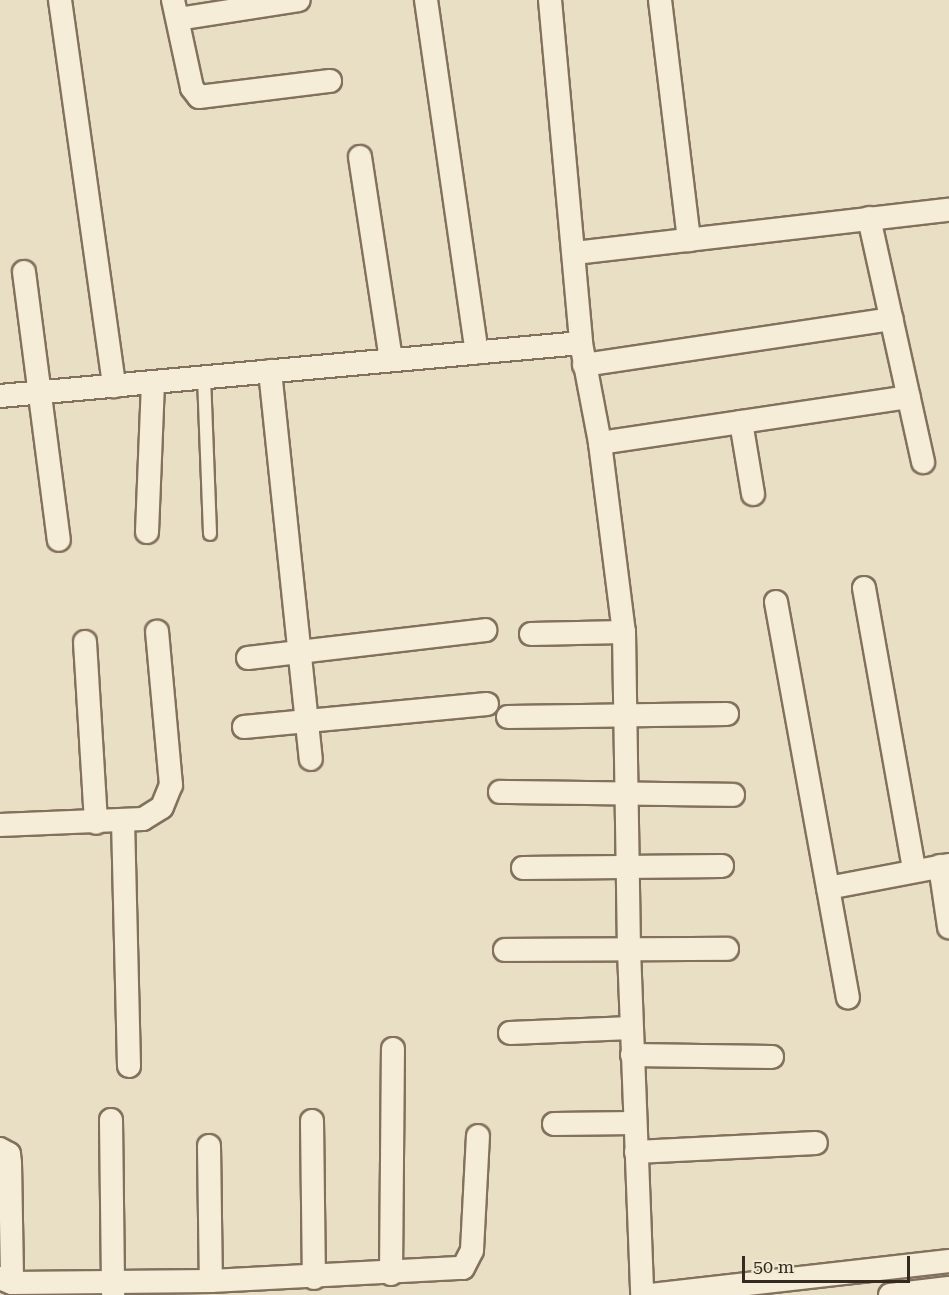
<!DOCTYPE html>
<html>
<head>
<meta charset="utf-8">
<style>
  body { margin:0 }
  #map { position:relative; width:949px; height:1295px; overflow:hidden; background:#e9dfc4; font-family:"Roboto Serif",serif }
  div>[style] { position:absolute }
  .roads { filter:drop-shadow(2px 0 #82715d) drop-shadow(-2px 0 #82715d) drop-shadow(0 2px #82715d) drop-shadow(0 -2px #82715d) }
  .service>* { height:12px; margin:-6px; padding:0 6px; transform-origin:6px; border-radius:6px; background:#f5edd7 }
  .minor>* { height:22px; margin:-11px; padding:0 11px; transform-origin:11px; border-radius:11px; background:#f5edd7 }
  span { translate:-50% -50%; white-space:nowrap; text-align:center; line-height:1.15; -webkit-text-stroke:4.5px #f2e9d3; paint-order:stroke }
  .scale { position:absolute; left:742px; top:1256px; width:168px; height:27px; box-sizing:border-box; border:3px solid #342a1f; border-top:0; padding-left:8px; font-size:18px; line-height:21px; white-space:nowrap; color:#342a1f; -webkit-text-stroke:4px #f2e9d3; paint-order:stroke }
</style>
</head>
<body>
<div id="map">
  <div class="roads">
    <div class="service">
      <i style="left:204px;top:377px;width:157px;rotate:87.8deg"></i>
    </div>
    <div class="minor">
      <i style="left:60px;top:0;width:390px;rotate:82deg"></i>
      <i style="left:173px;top:0;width:90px;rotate:77.8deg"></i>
      <i style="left:192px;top:88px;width:11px;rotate:52deg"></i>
      <i style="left:199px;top:97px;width:132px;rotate:-7deg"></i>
      <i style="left:426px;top:0;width:356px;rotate:81.8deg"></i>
      <i style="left:550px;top:0;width:344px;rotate:84.8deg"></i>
      <i style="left:581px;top:343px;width:102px;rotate:79.2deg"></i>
      <i style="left:600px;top:443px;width:191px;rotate:82.8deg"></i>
      <i style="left:624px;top:632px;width:318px;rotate:89.1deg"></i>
      <i style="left:629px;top:950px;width:345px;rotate:87.8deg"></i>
      <i style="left:660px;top:0;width:242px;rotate:83.1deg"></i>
      <i style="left:178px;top:19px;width:122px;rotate:-8.9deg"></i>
      <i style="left:360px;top:157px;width:205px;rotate:81.3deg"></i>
      <i style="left:869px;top:218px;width:250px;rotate:77.5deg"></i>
      <i style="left:575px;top:253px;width:376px;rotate:-6.6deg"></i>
      <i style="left:24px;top:272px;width:270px;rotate:82.6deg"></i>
      <i style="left:584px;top:365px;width:311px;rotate:-8.5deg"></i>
      <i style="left:270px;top:371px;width:390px;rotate:84deg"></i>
      <i style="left:0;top:396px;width:583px;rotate:-5.21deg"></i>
      <i style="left:741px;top:422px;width:73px;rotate:80.5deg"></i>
      <i style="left:600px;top:443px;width:312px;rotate:-8.5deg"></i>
      <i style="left:147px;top:532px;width:150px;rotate:-87.7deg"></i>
      <i style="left:864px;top:588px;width:286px;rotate:79.9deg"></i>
      <i style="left:776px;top:602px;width:402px;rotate:79.7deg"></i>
      <i style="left:531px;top:634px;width:93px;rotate:-1.2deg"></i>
      <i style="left:85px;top:642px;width:181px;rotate:86.5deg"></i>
      <i style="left:248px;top:658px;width:239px;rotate:-6.7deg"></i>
      <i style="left:508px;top:717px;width:219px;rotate:-0.8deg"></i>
      <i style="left:244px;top:727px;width:244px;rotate:-5.4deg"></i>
      <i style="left:500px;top:792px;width:233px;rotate:0.7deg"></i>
      <i style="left:123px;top:820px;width:246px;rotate:88.6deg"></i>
      <i style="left:0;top:825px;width:143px;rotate:-2.4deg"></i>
      <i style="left:143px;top:819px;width:22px;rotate:-32deg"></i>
      <i style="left:162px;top:807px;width:24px;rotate:-68deg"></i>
      <i style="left:171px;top:785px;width:154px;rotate:-95.2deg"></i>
      <i style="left:940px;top:866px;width:62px;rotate:81.6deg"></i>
      <i style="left:523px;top:868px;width:199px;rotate:-0.6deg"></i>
      <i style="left:828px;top:888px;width:123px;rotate:-10.8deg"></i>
      <i style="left:505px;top:950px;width:222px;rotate:-0.3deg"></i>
      <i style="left:510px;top:1033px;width:121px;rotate:-2.4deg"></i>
      <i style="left:632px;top:1055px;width:140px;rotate:0.8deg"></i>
      <i style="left:111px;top:1120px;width:175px;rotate:89.3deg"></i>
      <i style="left:312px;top:1121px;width:157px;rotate:89.3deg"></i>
      <i style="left:554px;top:1124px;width:81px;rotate:-0.7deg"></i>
      <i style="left:209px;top:1146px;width:135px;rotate:89.2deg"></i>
      <i style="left:0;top:1149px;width:10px;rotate:29deg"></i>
      <i style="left:9px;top:1154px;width:9px;rotate:84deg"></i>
      <i style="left:10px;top:1163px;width:120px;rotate:89deg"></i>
      <i style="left:636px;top:1152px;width:180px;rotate:-2.9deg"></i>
      <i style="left:391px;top:1274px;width:225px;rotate:-89.5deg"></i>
      <i style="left:0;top:1278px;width:13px;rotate:23deg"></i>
      <i style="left:12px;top:1283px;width:199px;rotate:-0.6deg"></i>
      <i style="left:211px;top:1281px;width:252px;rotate:-3deg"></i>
      <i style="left:463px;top:1268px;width:20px;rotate:-63deg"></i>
      <i style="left:472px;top:1250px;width:114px;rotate:-87deg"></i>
      <i style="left:651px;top:1295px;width:300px;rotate:-6.5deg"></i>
      <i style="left:890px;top:1295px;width:59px;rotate:-6.8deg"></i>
    </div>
  </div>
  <div class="scale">50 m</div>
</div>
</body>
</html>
